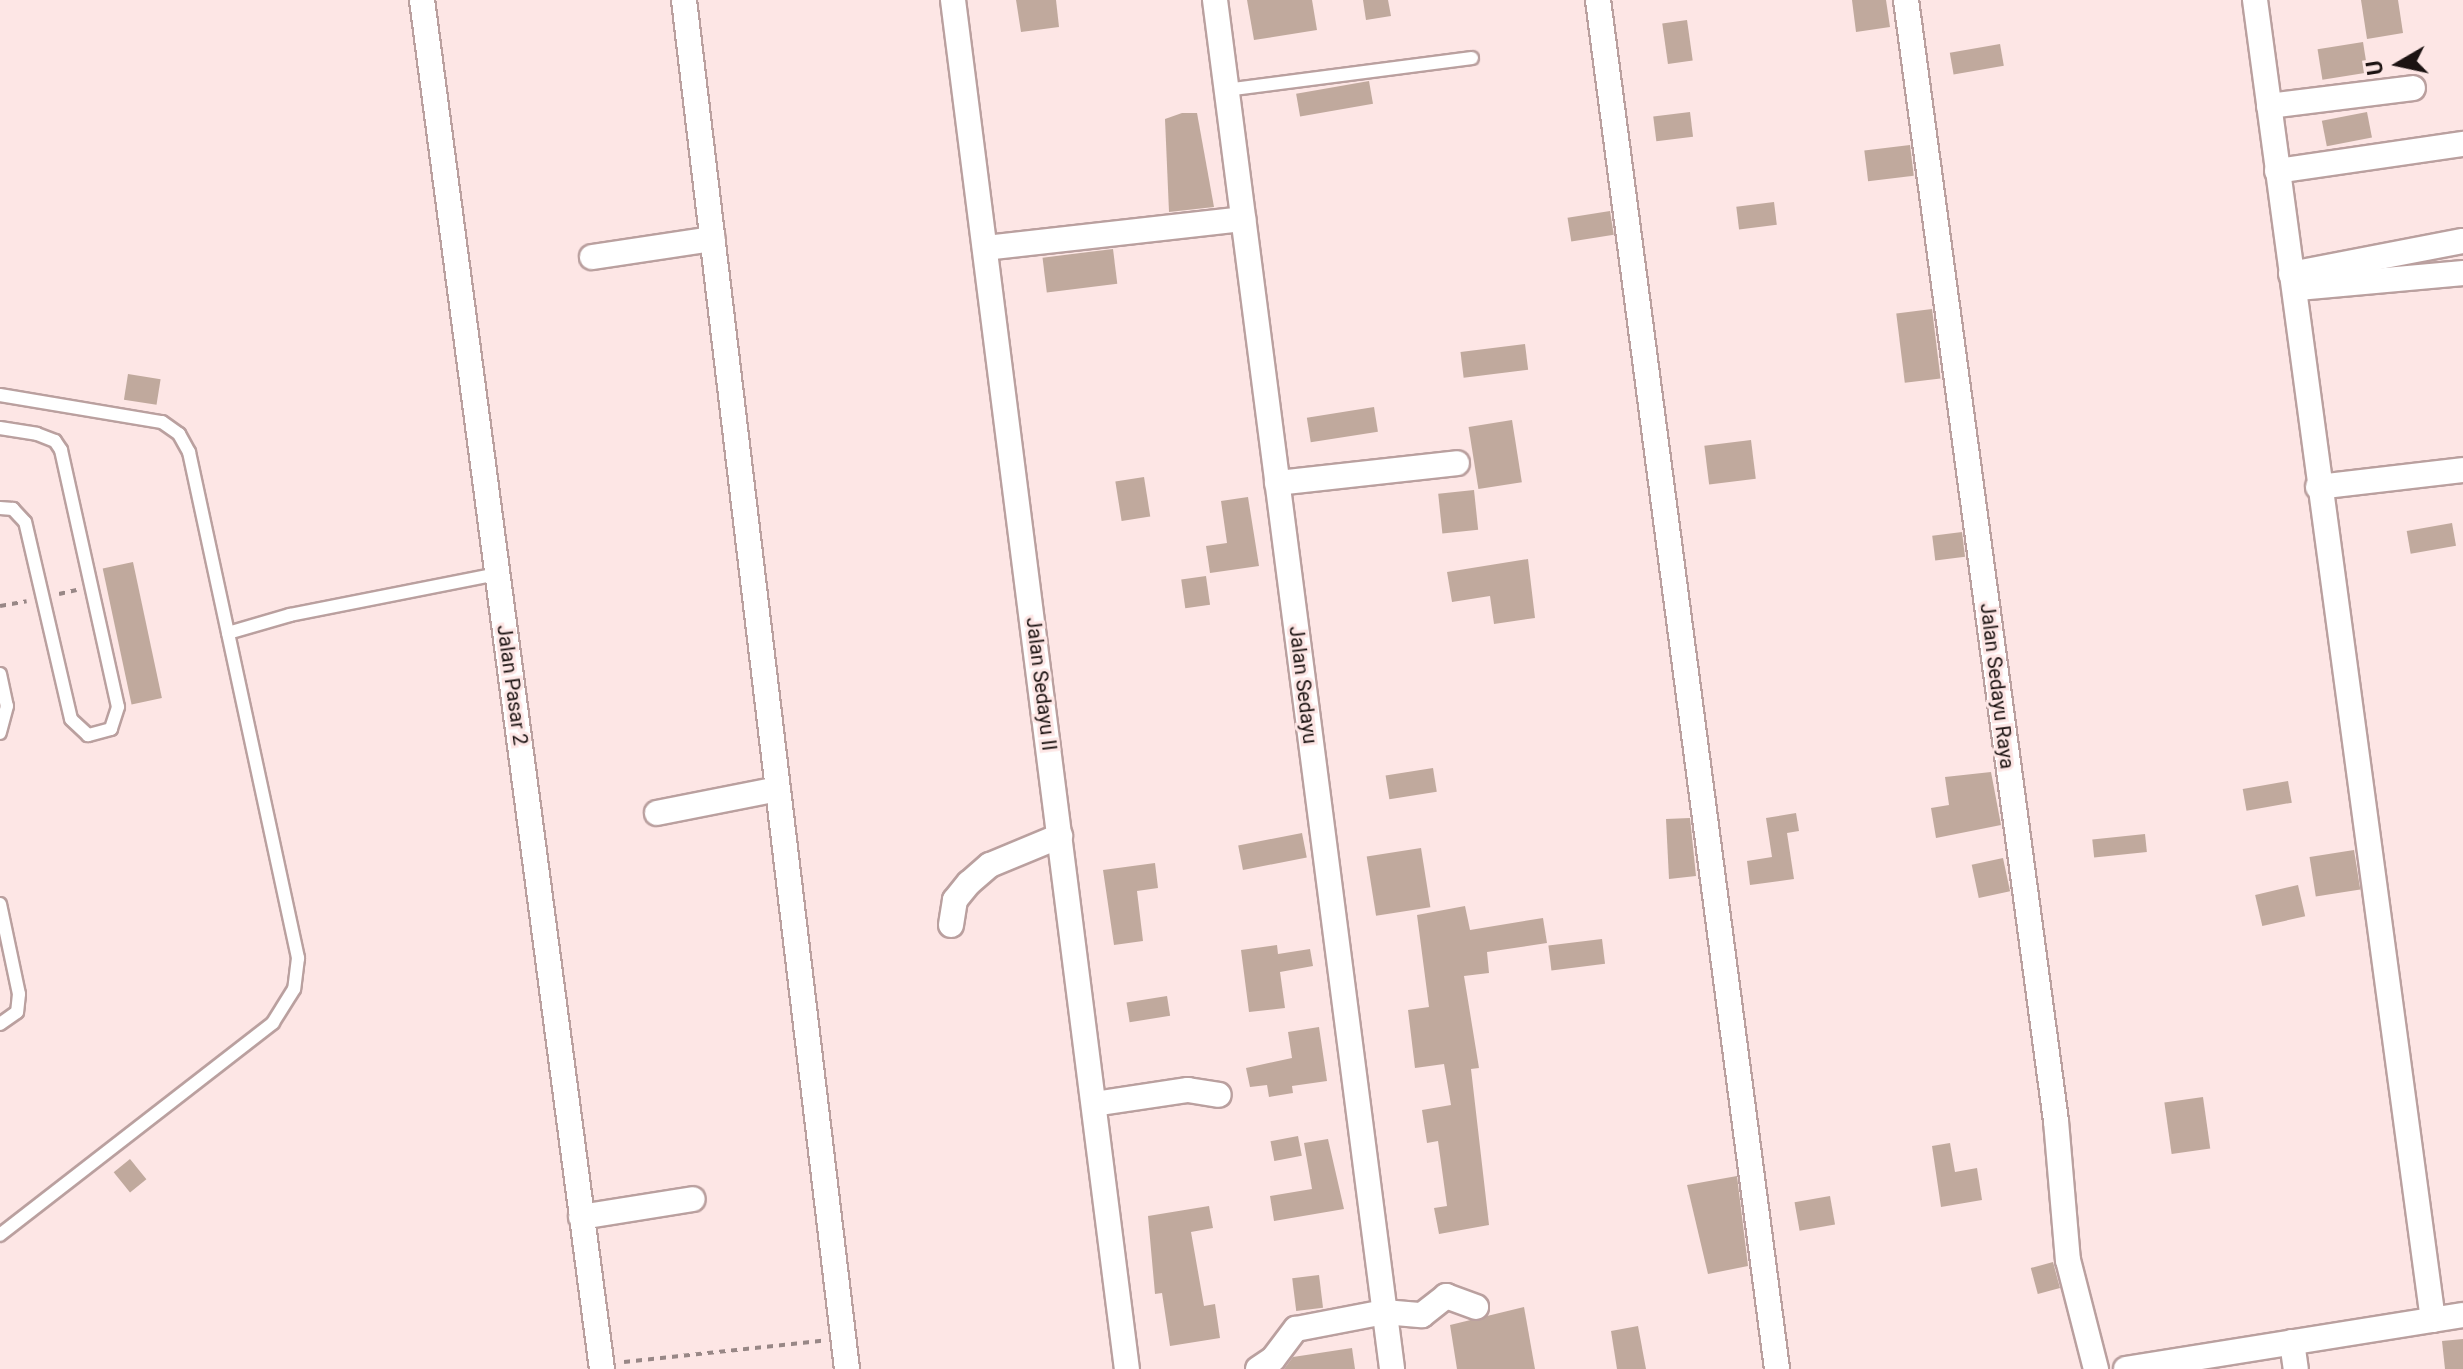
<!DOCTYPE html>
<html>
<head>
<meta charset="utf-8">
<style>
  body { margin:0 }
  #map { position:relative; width:2463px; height:1369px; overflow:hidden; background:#fde6e5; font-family:Roboto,sans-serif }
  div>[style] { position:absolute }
  .building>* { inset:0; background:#c0a99d; transform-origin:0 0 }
  .path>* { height:4px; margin-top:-2px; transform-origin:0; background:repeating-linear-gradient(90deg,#988786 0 6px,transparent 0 12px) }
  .roads { filter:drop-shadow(2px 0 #baa09f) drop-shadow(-2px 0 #baa09f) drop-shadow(0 2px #baa09f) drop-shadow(0 -2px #baa09f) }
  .lane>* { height:12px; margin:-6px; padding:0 6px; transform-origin:6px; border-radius:6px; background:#fff }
  .street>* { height:24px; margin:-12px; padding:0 12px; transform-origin:12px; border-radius:12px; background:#fff }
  span { translate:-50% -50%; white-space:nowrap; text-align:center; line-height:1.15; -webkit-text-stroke:6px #fde6e5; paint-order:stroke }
  .street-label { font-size:20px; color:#1c1312 }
  .north { position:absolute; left:2359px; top:24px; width:80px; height:80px; -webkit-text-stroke:6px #fde6e5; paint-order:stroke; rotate:261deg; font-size:22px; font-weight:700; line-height:32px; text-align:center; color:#1c1312 }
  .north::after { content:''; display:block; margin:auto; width:28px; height:36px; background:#1c1312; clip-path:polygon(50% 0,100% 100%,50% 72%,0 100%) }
</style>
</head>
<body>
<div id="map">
  <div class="building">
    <i style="clip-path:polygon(1016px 0,1056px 0,1059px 27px,1021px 32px)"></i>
    <i style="clip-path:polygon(1247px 0,1312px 0,1317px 30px,1254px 40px)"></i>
    <i style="clip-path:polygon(1363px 0,1388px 0,1391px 16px,1366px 20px)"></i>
    <i style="clip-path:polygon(1852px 0,1886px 0,1890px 27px,1856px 32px)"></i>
    <i style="clip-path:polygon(2361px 0,2398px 0,2403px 33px,2367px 39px)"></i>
    <i style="left:1687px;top:20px;width:41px;height:25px;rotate:82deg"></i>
    <i style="left:2363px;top:42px;width:31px;height:46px;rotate:81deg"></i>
    <i style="left:2000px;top:44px;width:22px;height:51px;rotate:80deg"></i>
    <i style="left:1369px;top:81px;width:23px;height:74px;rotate:80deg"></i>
    <i style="left:1690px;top:112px;width:25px;height:37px;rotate:83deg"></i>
    <i style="left:2367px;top:112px;width:26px;height:46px;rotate:79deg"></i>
    <i style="clip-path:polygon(1182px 113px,1197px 113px,1214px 207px,1169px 212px,1165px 119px)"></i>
    <i style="left:1910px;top:145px;width:31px;height:46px;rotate:83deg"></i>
    <i style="left:1774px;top:202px;width:23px;height:38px;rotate:83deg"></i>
    <i style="left:1610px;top:211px;width:24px;height:43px;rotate:81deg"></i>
    <i style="left:1113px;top:249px;width:35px;height:71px;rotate:83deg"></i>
    <i style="left:1932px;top:309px;width:70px;height:36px;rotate:83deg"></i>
    <i style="left:1525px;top:344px;width:26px;height:65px;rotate:83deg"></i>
    <i style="left:128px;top:374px;width:33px;height:26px;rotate:9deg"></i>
    <i style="left:1374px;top:407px;width:25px;height:68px;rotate:81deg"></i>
    <i style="left:1512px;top:420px;width:63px;height:44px;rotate:81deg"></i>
    <i style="left:1751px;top:440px;width:39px;height:47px;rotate:83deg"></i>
    <i style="left:1144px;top:477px;width:40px;height:29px;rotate:81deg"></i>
    <i style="left:1474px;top:490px;width:40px;height:36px;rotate:84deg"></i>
    <i style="clip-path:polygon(1248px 497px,1259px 566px,1210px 573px,1206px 546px,1227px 543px,1221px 501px)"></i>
    <i style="left:2452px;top:523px;width:23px;height:46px;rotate:80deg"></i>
    <i style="left:1962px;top:532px;width:25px;height:30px;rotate:83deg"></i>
    <i style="clip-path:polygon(1528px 559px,1535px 618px,1494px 624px,1490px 596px,1452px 602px,1447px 572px)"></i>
    <i style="left:133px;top:562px;width:139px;height:31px;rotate:78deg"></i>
    <i style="left:1206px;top:576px;width:29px;height:25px;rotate:82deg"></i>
    <i style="left:1433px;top:768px;width:24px;height:48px;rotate:81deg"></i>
    <i style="clip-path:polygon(1991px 772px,2001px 825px,1936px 838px,1931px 808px,1949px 805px,1945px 777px)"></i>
    <i style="left:2288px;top:781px;width:22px;height:46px;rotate:80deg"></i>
    <i style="clip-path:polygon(1796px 813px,1799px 831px,1787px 833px,1794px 879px,1750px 885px,1747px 861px,1772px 857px,1766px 818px)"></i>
    <i style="clip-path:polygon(1690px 818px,1696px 876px,1669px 879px,1666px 819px)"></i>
    <i style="left:1302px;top:833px;width:25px;height:65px;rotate:79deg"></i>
    <i style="left:2145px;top:834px;width:18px;height:53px;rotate:84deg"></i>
    <i style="left:1421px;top:848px;width:60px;height:55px;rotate:81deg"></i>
    <i style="left:2354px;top:850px;width:40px;height:45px;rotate:81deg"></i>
    <i style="left:2003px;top:858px;width:34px;height:32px;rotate:78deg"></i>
    <i style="clip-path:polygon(1155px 863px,1158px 888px,1137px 891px,1143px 941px,1114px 945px,1103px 870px)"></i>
    <i style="left:2298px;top:885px;width:32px;height:44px;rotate:77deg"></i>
    <i style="clip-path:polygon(1465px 906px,1470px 930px,1543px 918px,1547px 943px,1487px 952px,1489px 973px,1464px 976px,1479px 1068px,1471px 1069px,1489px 1225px,1439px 1234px,1434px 1208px,1447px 1206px,1438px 1141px,1427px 1143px,1422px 1110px,1451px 1105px,1444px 1064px,1415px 1068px,1408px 1010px,1429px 1007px,1417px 915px)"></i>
    <i style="left:1602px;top:939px;width:25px;height:54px;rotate:83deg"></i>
    <i style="clip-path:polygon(1277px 945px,1278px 954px,1310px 949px,1313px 966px,1280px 972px,1285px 1008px,1249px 1012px,1241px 950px)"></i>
    <i style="left:1167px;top:996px;width:20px;height:41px;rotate:81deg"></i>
    <i style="clip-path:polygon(1319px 1027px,1327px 1081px,1292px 1086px,1293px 1093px,1269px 1097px,1267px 1085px,1250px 1087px,1246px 1068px,1292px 1058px,1288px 1032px)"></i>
    <i style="left:2203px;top:1097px;width:52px;height:39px;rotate:82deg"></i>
    <i style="left:1298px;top:1136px;width:20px;height:28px;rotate:79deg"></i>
    <i style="clip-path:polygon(1328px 1139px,1344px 1209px,1274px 1221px,1270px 1196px,1312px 1189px,1304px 1143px)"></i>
    <i style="clip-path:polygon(1950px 1143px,1955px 1172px,1977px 1168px,1982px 1200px,1941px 1207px,1932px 1146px)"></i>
    <i style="left:130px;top:1159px;width:26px;height:21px;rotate:51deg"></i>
    <i style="clip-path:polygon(1737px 1176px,1748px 1266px,1708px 1274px,1687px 1185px)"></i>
    <i style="left:1830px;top:1196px;width:29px;height:36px;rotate:80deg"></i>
    <i style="clip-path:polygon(1209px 1206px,1213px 1228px,1191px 1232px,1204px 1306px,1215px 1304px,1220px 1338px,1170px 1346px,1162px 1293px,1155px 1294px,1148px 1216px)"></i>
    <i style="left:2053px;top:1262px;width:27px;height:23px;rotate:75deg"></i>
    <i style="left:1319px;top:1275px;width:33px;height:27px;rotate:83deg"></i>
    <i style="clip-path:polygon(1524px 1307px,1535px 1369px,1457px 1369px,1450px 1325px)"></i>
    <i style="clip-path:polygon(1638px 1326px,1646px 1369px,1617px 1369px,1611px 1331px)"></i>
    <i style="clip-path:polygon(2463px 1339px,2463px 1369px,2445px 1369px,2442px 1341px)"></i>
    <i style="clip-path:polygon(1352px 1348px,1355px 1369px,1284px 1369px,1293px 1357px)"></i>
  </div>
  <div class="path">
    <i style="left:59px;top:594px;width:18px;rotate:-13deg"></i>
    <i style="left:0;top:606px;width:27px;rotate:-10deg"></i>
    <i style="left:624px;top:1362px;width:199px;rotate:-6.1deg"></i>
  </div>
  <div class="roads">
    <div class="lane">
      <i style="left:1226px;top:90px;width:248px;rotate:-7.4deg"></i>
      <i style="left:0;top:395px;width:164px;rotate:9.5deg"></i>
      <i style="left:162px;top:422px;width:21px;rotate:35deg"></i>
      <i style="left:179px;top:434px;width:21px;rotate:61deg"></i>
      <i style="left:189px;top:452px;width:518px;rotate:77.84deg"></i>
      <i style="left:298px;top:958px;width:31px;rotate:97deg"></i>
      <i style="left:294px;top:989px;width:40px;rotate:122deg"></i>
      <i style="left:273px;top:1023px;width:346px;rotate:142.2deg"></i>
      <i style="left:0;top:428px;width:37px;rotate:9deg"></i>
      <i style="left:37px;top:434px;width:19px;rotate:21deg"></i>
      <i style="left:55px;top:441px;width:11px;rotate:56deg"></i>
      <i style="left:61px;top:450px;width:263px;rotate:77.5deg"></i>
      <i style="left:118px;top:707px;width:23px;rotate:108deg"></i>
      <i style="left:111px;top:729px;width:24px;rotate:165deg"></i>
      <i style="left:88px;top:735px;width:23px;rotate:-137deg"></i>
      <i style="left:71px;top:719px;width:202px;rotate:-103.1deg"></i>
      <i style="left:25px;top:522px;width:18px;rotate:-133deg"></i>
      <i style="left:13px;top:509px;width:13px;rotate:-176deg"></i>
      <i style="left:228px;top:633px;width:65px;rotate:-16.2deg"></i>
      <i style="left:290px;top:615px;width:211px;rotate:-11.2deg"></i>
      <i style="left:0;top:674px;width:33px;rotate:78deg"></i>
      <i style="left:7px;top:706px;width:28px;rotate:105deg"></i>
      <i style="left:0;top:904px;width:92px;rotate:78.1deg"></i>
      <i style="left:19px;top:994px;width:18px;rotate:96deg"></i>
      <i style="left:17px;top:1012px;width:21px;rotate:145deg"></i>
    </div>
    <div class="street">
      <i style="left:422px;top:0;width:1381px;rotate:82.51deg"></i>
      <i style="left:684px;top:0;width:1379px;rotate:83.21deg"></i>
      <i style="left:953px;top:0;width:1380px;rotate:82.76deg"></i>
      <i style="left:1215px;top:0;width:1380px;rotate:82.63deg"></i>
      <i style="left:1598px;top:0;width:1381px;rotate:82.55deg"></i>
      <i style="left:1906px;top:0;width:1131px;rotate:82.38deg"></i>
      <i style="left:2056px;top:1121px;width:140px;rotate:85.1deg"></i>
      <i style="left:2068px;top:1260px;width:113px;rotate:75.6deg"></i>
      <i style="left:2255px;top:0;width:1332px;rotate:82.32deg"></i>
      <i style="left:2269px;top:106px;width:145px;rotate:-7.1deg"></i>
      <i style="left:2277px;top:171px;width:188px;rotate:-8.3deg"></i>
      <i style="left:985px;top:248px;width:260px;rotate:-6.4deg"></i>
      <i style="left:592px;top:257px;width:122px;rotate:-8.5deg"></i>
      <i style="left:2291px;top:274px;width:175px;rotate:-10.9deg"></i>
      <i style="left:2298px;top:288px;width:166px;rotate:-5.2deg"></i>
      <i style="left:1277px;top:483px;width:181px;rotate:-6.3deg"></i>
      <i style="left:2318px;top:487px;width:146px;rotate:-6.7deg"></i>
      <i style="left:657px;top:813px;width:123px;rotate:-11.2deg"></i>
      <i style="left:951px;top:925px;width:25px;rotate:-81deg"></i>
      <i style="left:955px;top:900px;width:22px;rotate:-51deg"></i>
      <i style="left:969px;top:883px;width:28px;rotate:-41deg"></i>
      <i style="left:990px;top:865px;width:76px;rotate:-22.5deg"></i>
      <i style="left:1094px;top:1104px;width:95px;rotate:-8.5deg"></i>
      <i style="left:1188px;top:1090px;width:31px;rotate:9deg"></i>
      <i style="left:581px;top:1217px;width:113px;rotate:-9.1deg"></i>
      <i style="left:2292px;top:1342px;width:27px;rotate:82deg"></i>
      <i style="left:1258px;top:1369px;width:18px;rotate:-34deg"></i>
      <i style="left:1273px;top:1359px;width:38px;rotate:-53deg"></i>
      <i style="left:1296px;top:1329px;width:90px;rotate:-10.9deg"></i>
      <i style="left:1384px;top:1312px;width:38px;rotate:5deg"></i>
      <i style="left:1422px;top:1315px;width:31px;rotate:-38deg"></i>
      <i style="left:1446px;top:1296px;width:32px;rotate:20deg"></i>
      <i style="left:2126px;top:1369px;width:341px;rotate:-9.1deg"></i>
    </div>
  </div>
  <div class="street-label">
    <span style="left:1041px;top:684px;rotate:83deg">Jalan Sedayu II</span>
    <span style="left:512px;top:685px;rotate:82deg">Jalan Pasar 2</span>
    <span style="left:1303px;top:685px;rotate:83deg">Jalan Sedayu</span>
    <span style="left:1997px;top:686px;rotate:83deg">Jalan Sedayu Raya</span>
  </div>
  <div class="north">U</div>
</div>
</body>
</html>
